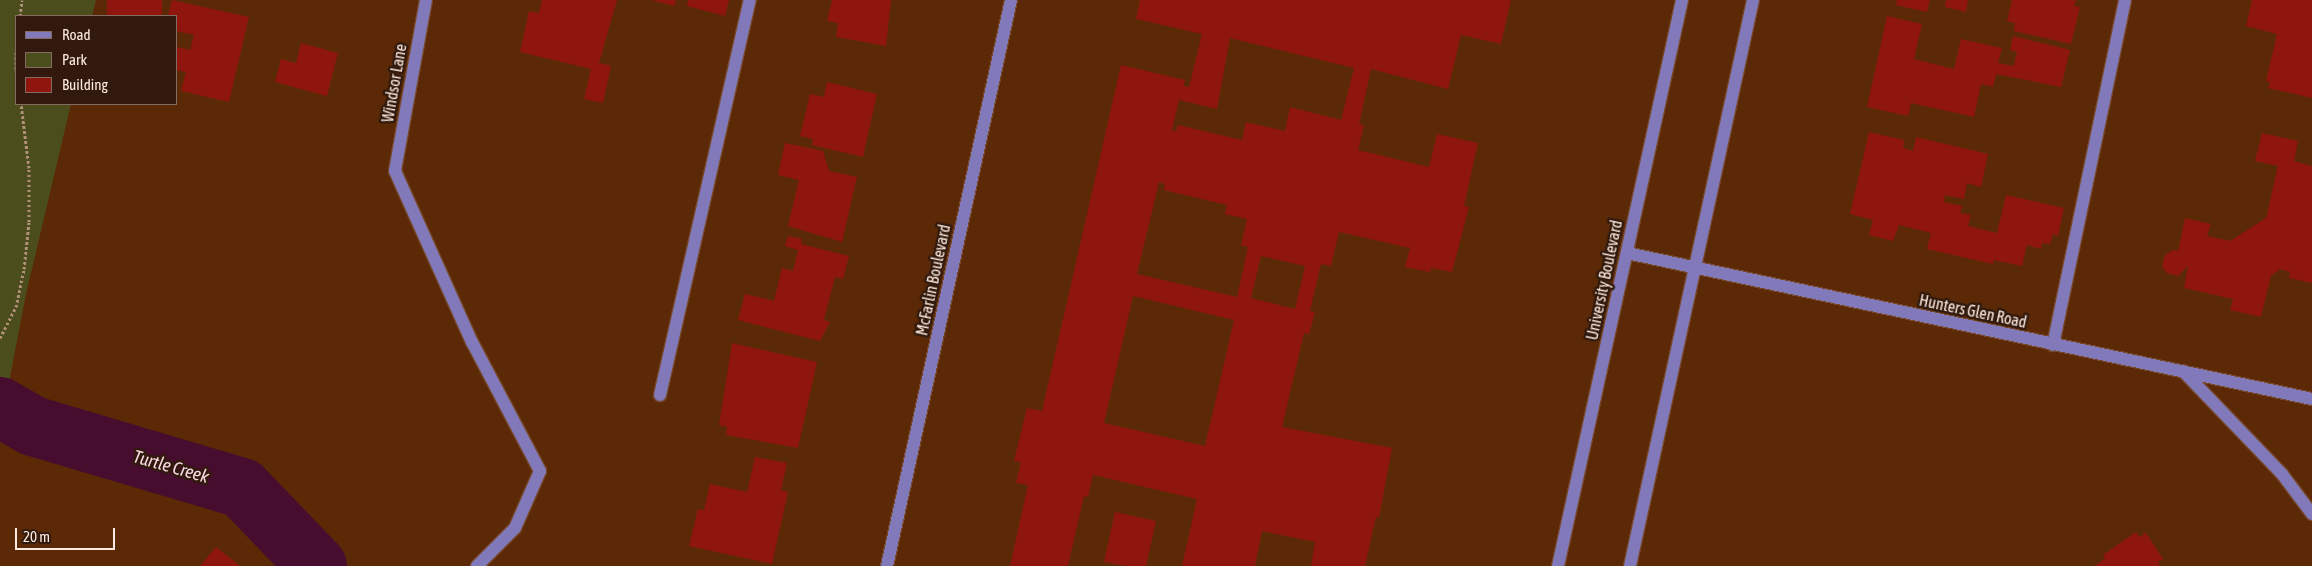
<!DOCTYPE html>
<html>
<head>
<meta charset="utf-8">
<style>
  body { margin:0 }
  #map { position:relative; width:2312px; height:566px; overflow:hidden; background:#5c2906; font-family:"Asap Condensed",sans-serif }
  div>[style] { position:absolute }
  .green>* { inset:0; background:#4c4d1c }
  .river>* { height:60px; margin:-30px; padding:0 30px; transform-origin:30px; border-radius:30px; background:#460d2e }
  .building>* { inset:0; background:#8f160e; transform-origin:0 0 }
  .path>* { height:3px; margin-top:-1.5px; transform-origin:0; background:repeating-linear-gradient(90deg,#b2907a 0 2.5px,transparent 0 5px) }
  .roads { filter:drop-shadow(1px 0 #764829) drop-shadow(-1px 0 #764829) drop-shadow(0 1px #764829) drop-shadow(0 -1px #764829) }
  .minor>* { height:12px; margin:-6px; padding:0 6px; transform-origin:6px; border-radius:6px; background:#8279ba }
  span { translate:-50% -50%; white-space:nowrap; text-align:center; line-height:1.15; -webkit-text-stroke:5px #311a0d; paint-order:stroke }
  .street-label { font-size:16px; color:#feeae0 }
  .water-label { font-size:18px; color:#f8dae7; font-style:italic }
  .legend { position:absolute; left:15px; top:15px; width:162px; height:90px; box-sizing:border-box; background:#311a0d; border:1px solid #836d61; margin:0; padding:6px 9px; list-style:none; font-size:15px; color:#feeae0 }
  .legend li { display:flex; align-items:center; gap:10px; height:25px }
  .legend b { width:25px; border:1px solid #836d61 }
  .scale { position:absolute; left:15px; top:528px; width:100px; height:22px; box-sizing:border-box; border:2px solid #feeae0; border-top:0; padding-left:6px; font-size:15px; line-height:18px; white-space:nowrap; color:#feeae0; -webkit-text-stroke:4px #311a0d; paint-order:stroke }
</style>
</head>
<body>
<div id="map">
  <div class="green">
    <i style="clip-path:polygon(0 0,96px 0,92px 16px,16px 16px,16px 104px,71px 104px,26px 294px,0 429px)"></i>
  </div>
  <div class="river">
    <i style="left:0;top:407px;width:38px;rotate:30deg"></i>
    <i style="left:33px;top:426px;width:218px;rotate:16.5deg"></i>
    <i style="left:242px;top:488px;width:108px;rotate:46.1deg"></i>
  </div>
  <div class="building">
    <i style="left:107px;top:0;width:55px;height:16px"></i>
    <i style="clip-path:polygon(172px 0,249px 17px,229px 102px,181px 91px,186px 72px,176px 70px,176px 47px,190px 50px,194px 35px,176px 31px,176px 16px,168px 16px)"></i>
    <i style="clip-path:polygon(542px 0,617px 0,599px 63px,611px 66px,603px 103px,584px 99px,591px 69px,520px 52px,529px 11px,539px 13px)"></i>
    <i style="clip-path:polygon(651px 0,676px 0,674px 6px)"></i>
    <i style="clip-path:polygon(688px 0,729px 0,725px 16px,687px 6px)"></i>
    <i style="clip-path:polygon(832px 0,891px 0,886px 46px,836px 37px,838px 23px,827px 21px)"></i>
    <i style="clip-path:polygon(evenodd,1140px 0,1511px 0,1501px 44px,1461px 35px,1448px 89px,1371px 69px,1359px 124px,1364px 125px,1358px 150px,1429px 167px,1437px 134px,1478px 143px,1464px 206px,1469px 207px,1452px 272px,1431px 268px,1430px 272px,1405px 267px,1410px 248px,1339px 232px,1331px 266px,1321px 264px,1310px 311px,1315px 312px,1309px 334px,1304px 333px,1282px 427px,1392px 448px,1379px 518px,1376px 517px,1365px 566px,1311px 566px,1315px 542px,1262px 531px,1255px 566px,1182px 566px,1197px 499px,1093px 475px,1088px 497px,1084px 496px,1068px 566px,1010px 566px,1028px 485px,1016px 483px,1021px 462px,1014px 461px,1027px 408px,1042px 411px,1121px 65px,1185px 80px,1184px 86px,1189px 87px,1202px 34px,1136px 19px,1140px 0,1230px 38px,1354px 68px,1341px 120px,1290px 107px,1285px 131px,1246px 122px,1242px 140px,1178px 125px,1176px 131px,1172px 130px,1179px 100px,1217px 109px,1230px 38px,1140px 0,1159px 182px,1165px 184px,1164px 190px,1227px 205px,1225px 214px,1247px 219px,1241px 245px,1248px 247px,1237px 297px,1137px 274px,1159px 182px,1140px 0,1261px 256px,1305px 266px,1295px 309px,1251px 298px,1261px 256px,1140px 0,1133px 296px,1234px 320px,1205px 446px,1104px 423px,1133px 296px)"></i>
    <i style="clip-path:polygon(1897px 0,1930px 0,1927px 12px,1896px 5px)"></i>
    <i style="clip-path:polygon(1946px 0,1968px 0,1966px 12px,1945px 7px)"></i>
    <i style="clip-path:polygon(2012px 0,2076px 0,2074px 6px,2080px 7px,2071px 44px,2014px 31px,2015px 23px,2007px 21px)"></i>
    <i style="clip-path:polygon(2252px 0,2312px 0,2312px 98px,2268px 88px,2270px 82px,2266px 81px,2277px 34px,2246px 26px)"></i>
    <i style="clip-path:polygon(1887px 16px,1922px 24px,1914px 59px,1954px 69px,1961px 39px,2002px 48px,1998px 63px,2014px 66px,2017px 52px,2010px 50px,2013px 36px,2070px 50px,2061px 87px,1996px 74px,1993px 87px,1981px 84px,1974px 117px,1911px 103px,1908px 116px,1867px 107px)"></i>
    <i style="clip-path:polygon(301px 43px,338px 53px,327px 96px,275px 82px,281px 59px,296px 63px)"></i>
    <i style="clip-path:polygon(827px 82px,877px 94px,863px 157px,812px 145px,813px 139px,800px 136px,810px 94px,824px 97px)"></i>
    <i style="clip-path:polygon(1869px 132px,1904px 140px,1903px 148px,1913px 151px,1916px 137px,1988px 154px,1981px 187px,1967px 183px,1964px 199px,1945px 195px,1944px 202px,1962px 206px,1960px 213px,1971px 215px,1968px 226px,1997px 233px,2006px 195px,2064px 208px,2058px 236px,2053px 234px,2050px 244px,2042px 243px,2041px 249px,2027px 245px,2022px 266px,1994px 260px,1993px 264px,1927px 249px,1931px 233px,1899px 225px,1893px 241px,1869px 235px,1873px 220px,1850px 214px)"></i>
    <i style="clip-path:polygon(2262px 133px,2298px 141px,2294px 161px,2312px 166px,2312px 283px,2289px 278px,2290px 272px,2280px 269px,2271px 276px,2261px 317px,2230px 310px,2233px 299px,2184px 288px,2188px 266px,2178px 276px,2167px 273px,2162px 266px,2165px 255px,2173px 250px,2178px 251px,2185px 218px,2211px 224px,2207px 236px,2230px 241px,2266px 218px,2278px 166px,2255px 161px)"></i>
    <i style="clip-path:polygon(785px 143px,823px 151px,829px 171px,857px 177px,842px 242px,788px 226px,799px 180px,778px 175px)"></i>
    <i style="clip-path:polygon(788px 236px,802px 239px,801px 244px,849px 256px,843px 279px,835px 277px,824px 320px,830px 322px,820px 341px,738px 320px,745px 294px,774px 301px,782px 268px,793px 271px,798px 250px,785px 246px)"></i>
    <i style="clip-path:polygon(732px 343px,817px 362px,798px 448px,726px 435px,727px 427px,719px 425px)"></i>
    <i style="clip-path:polygon(755px 457px,787px 463px,781px 490px,788px 492px,772px 564px,689px 546px,698px 509px,704px 510px,710px 484px,747px 492px)"></i>
    <i style="clip-path:polygon(1115px 512px,1156px 521px,1146px 566px,1125px 566px,1104px 562px)"></i>
    <i style="clip-path:polygon(2136px 532px,2139px 537px,2146px 533px,2163px 559px,2158px 562px,2160px 566px,2094px 566px,2105px 559px,2103px 555px)"></i>
    <i style="clip-path:polygon(216px 547px,240px 566px,200px 566px)"></i>
  </div>
  <div class="path">
    <i style="left:20px;top:16px;width:16px;rotate:-83deg"></i>
    <i style="left:16px;top:52px;width:18px;rotate:90deg"></i>
    <i style="left:0;top:338px;width:35px;rotate:-63deg"></i>
    <i style="left:16px;top:307px;width:39px;rotate:-78deg"></i>
    <i style="left:24px;top:269px;width:47px;rotate:-83.9deg"></i>
    <i style="left:29px;top:222px;width:54px;rotate:-90deg"></i>
    <i style="left:29px;top:168px;width:64px;rotate:-97.1deg"></i>
  </div>
  <div class="roads">
    <div class="minor">
      <i style="left:426px;top:0;width:174px;rotate:100.3deg"></i>
      <i style="left:395px;top:171px;width:188px;rotate:65.8deg"></i>
      <i style="left:472px;top:342px;width:146px;rotate:62.2deg"></i>
      <i style="left:540px;top:471px;width:62px;rotate:113.7deg"></i>
      <i style="left:515px;top:528px;width:54px;rotate:135deg"></i>
      <i style="left:1627px;top:253px;width:700px;rotate:12.03deg"></i>
      <i style="left:2053px;top:345px;width:352px;rotate:-78.2deg"></i>
      <i style="left:2183px;top:371px;width:143px;rotate:46.1deg"></i>
      <i style="left:2282px;top:474px;width:50px;rotate:53.1deg"></i>
      <i style="left:660px;top:395px;width:405px;rotate:-77.2deg"></i>
      <i style="left:887px;top:566px;width:579px;rotate:-77.64deg"></i>
      <i style="left:1558px;top:566px;width:579px;rotate:-77.64deg"></i>
      <i style="left:1630px;top:566px;width:579px;rotate:-77.74deg"></i>
    </div>
  </div>
  <div class="street-label">
    <span style="left:394px;top:83px;rotate:-80deg">Windsor Lane</span>
    <span style="left:933px;top:280px;rotate:-78deg">McFarlin Boulevard</span>
    <span style="left:1604px;top:280px;rotate:-78deg">University Boulevard</span>
    <span style="left:1973px;top:311px;rotate:12deg">Hunters Glen Road</span>
  </div>
  <div class="water-label">
    <span style="left:171px;top:467px;rotate:16deg">Turtle Creek</span>
  </div>
  <ul class="legend">
  <li><b style="height:6px;background:#8279ba"></b>Road</li>
  <li><b style="height:14px;background:#4c4d1c"></b>Park</li>
  <li><b style="height:14px;background:#8f160e"></b>Building</li>
  </ul>
  <div class="scale">20 m</div>
</div>
</body>
</html>
